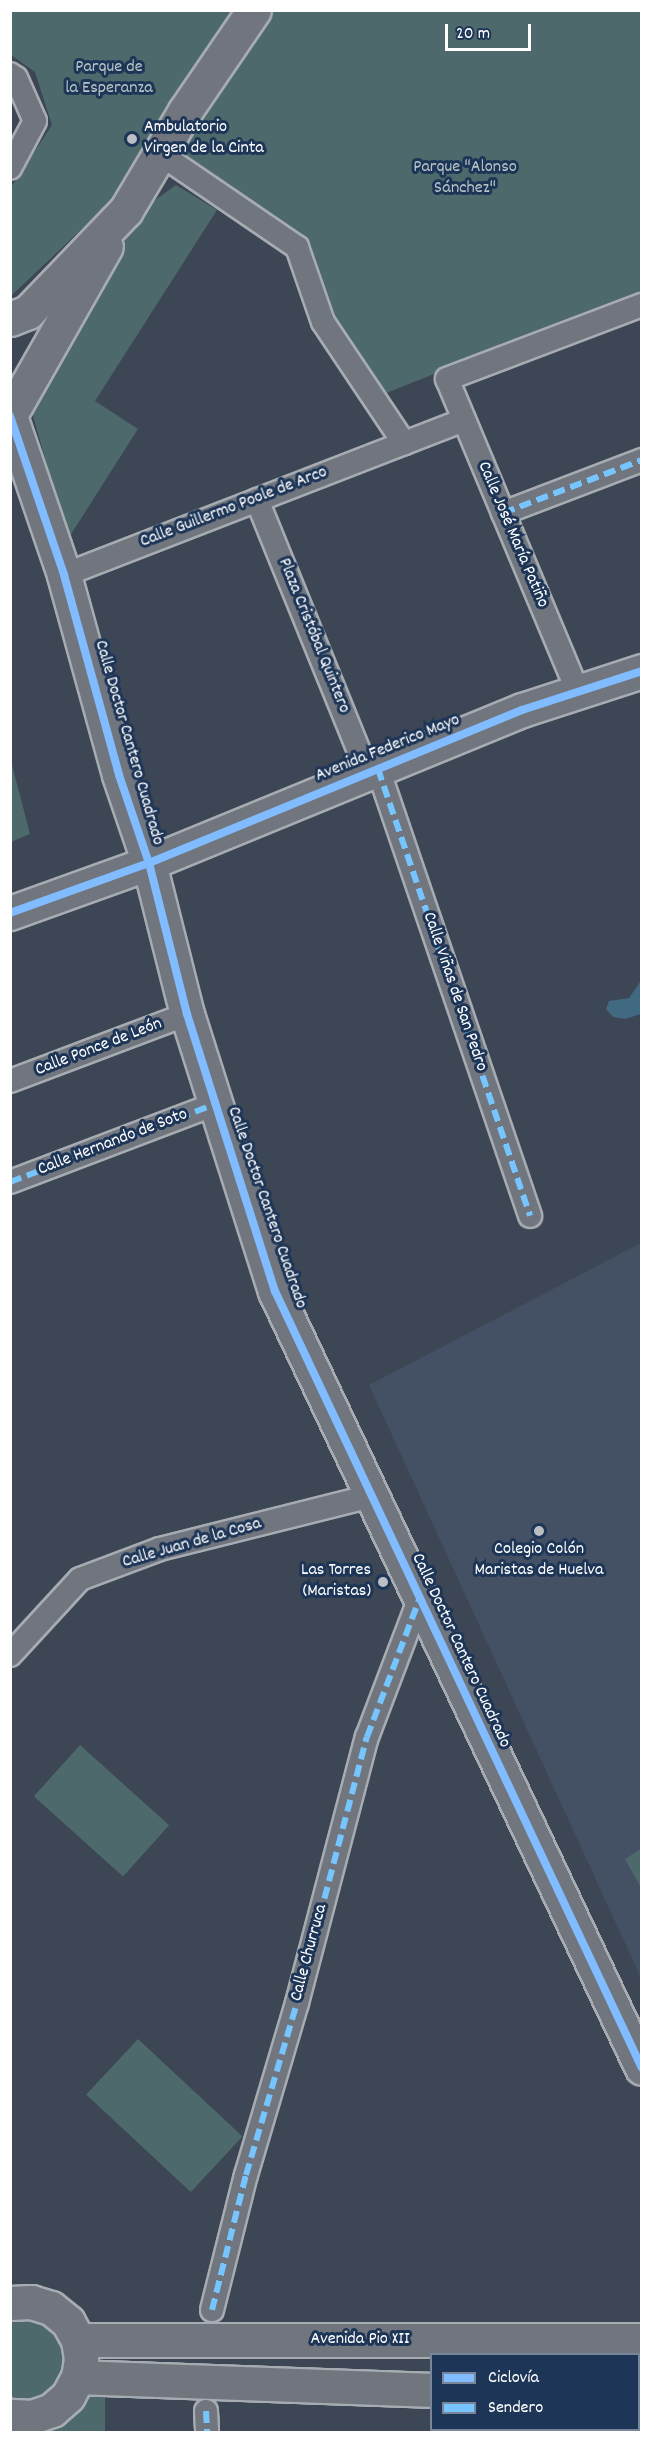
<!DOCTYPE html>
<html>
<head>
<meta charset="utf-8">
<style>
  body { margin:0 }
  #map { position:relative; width:652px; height:2443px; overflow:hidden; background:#3c4654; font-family:Dekko,sans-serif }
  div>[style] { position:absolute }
  .built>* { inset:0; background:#445164 }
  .green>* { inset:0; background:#4d696b; transform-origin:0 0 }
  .water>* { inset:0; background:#416982 }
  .roads { filter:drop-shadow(2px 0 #a7acb2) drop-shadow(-2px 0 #a7acb2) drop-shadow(0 2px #a7acb2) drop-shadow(0 -2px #a7acb2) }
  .street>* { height:22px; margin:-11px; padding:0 11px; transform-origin:11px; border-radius:11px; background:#70757e }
  .secondary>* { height:33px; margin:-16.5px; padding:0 16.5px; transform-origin:16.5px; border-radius:16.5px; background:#70757e }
  .quiet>* { height:6px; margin-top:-3px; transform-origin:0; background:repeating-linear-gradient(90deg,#76c5fe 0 12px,transparent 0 18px) }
  .cycleway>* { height:8px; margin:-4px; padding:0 4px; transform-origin:4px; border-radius:4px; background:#80bcff }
  .dots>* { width:16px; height:16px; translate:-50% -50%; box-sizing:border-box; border:3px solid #1d3557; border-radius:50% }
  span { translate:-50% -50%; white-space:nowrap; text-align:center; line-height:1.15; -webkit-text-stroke:6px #1d3557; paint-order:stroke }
  .park-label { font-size:18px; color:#b9c5c5 }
  .poi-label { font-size:18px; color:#fff }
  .left { translate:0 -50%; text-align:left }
  .right { translate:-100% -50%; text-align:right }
  .street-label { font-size:18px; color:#fff }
  .frame { position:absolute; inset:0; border:12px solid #fff; pointer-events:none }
  .legend { position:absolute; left:430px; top:2353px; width:210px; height:78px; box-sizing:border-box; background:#1d3557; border:2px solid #77869a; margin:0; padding:8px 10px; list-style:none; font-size:18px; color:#fff }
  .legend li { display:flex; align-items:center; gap:12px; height:30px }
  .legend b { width:30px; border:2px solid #77869a }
  .scale { position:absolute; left:445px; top:24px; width:86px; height:27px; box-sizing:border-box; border:3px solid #fff; border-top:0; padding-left:8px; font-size:18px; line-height:21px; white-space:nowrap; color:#fff; -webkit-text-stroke:4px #1d3557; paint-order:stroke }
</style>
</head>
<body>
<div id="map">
  <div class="built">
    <i style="clip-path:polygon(641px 1243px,641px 1978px,369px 1385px)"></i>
  </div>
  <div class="green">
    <i style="clip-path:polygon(11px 11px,238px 11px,106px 206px,11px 296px,11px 187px,52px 125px,35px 72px,11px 55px)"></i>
    <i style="clip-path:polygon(269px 11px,641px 11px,641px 291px,384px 394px,337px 321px,304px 236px,173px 149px)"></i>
    <i style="clip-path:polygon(176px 185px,217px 210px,95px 401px,138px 429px,68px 539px,29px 402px,144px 208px)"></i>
    <i style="clip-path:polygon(10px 757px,30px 834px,11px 842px,10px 842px)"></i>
    <i style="left:80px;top:1745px;width:120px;height:69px;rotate:42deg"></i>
    <i style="clip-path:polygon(641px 1849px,641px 1888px,625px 1859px)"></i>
    <i style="left:138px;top:2039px;width:143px;height:76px;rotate:43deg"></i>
    <i style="clip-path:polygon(17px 2315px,45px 2321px,56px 2331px,63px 2344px,66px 2358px,58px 2386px,34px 2403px,11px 2403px,11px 2317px)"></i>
    <i style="clip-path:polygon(105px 2378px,105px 2432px,11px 2432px)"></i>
  </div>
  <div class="water">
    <i style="clip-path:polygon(640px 982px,641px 1014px,625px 1019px,613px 1017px,606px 1009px,609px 1001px,629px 998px)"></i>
  </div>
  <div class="roads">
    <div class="street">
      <i style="left:10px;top:74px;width:7px;rotate:34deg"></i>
      <i style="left:16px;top:78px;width:47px;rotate:66.2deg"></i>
      <i style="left:35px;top:121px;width:53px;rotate:118deg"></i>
      <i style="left:159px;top:153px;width:167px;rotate:34.3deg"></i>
      <i style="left:297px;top:247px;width:79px;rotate:70.9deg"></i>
      <i style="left:323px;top:322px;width:146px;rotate:56.2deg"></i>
      <i style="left:257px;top:500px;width:295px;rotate:67.9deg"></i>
      <i style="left:503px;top:513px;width:149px;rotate:-20.9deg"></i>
      <i style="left:64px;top:575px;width:429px;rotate:-21.2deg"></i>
      <i style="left:578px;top:692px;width:339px;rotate:-112.7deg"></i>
      <i style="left:447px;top:379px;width:209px;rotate:-20.8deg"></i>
      <i style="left:378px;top:769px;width:472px;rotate:71.2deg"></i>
      <i style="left:10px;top:1081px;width:189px;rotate:-20.7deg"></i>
      <i style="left:10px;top:1182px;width:219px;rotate:-20.8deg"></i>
      <i style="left:10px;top:1655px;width:103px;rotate:-47.4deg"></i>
      <i style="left:80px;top:1579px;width:85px;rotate:-20.6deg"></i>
      <i style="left:160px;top:1549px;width:218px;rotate:-14.1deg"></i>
      <i style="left:212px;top:2310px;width:139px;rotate:-75.9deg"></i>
      <i style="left:246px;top:2175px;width:179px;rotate:-73.5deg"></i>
      <i style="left:297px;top:2003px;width:275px;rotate:-75.3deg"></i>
      <i style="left:367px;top:1737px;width:147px;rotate:-69.2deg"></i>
      <i style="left:206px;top:2411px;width:21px;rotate:87deg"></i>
      <i style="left:537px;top:2430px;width:2px;rotate:90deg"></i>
    </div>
    <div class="secondary">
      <i style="left:10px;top:319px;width:19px;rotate:-21deg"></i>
      <i style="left:28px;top:312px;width:141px;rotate:-46.1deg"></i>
      <i style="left:126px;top:210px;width:115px;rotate:-59.2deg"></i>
      <i style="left:185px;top:111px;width:122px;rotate:-55.7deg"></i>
      <i style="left:10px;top:415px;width:194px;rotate:-60.4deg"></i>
      <i style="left:10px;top:416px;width:168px;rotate:71.2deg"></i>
      <i style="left:64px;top:575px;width:207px;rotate:74.6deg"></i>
      <i style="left:119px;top:775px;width:93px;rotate:71.2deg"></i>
      <i style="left:149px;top:863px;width:156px;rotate:75.9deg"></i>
      <i style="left:187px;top:1014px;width:291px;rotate:72.4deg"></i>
      <i style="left:275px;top:1291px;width:859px;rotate:64.72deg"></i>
      <i style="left:10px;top:913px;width:148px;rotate:-19.8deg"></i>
      <i style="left:149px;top:863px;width:403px;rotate:-22.3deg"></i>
      <i style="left:522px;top:710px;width:126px;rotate:-18deg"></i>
      <i style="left:10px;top:2303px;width:21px;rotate:-3deg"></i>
      <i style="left:31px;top:2302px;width:21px;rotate:17deg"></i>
      <i style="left:51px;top:2308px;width:22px;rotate:39deg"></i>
      <i style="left:68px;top:2322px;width:21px;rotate:61deg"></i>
      <i style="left:78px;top:2340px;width:19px;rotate:81deg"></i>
      <i style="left:81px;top:2359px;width:18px;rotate:99deg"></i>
      <i style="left:78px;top:2377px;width:21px;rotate:118deg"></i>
      <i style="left:68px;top:2396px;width:21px;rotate:139deg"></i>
      <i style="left:52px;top:2410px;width:21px;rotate:161deg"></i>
      <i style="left:32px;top:2417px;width:22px;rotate:-177deg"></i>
      <i style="left:78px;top:2340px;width:564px"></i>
      <i style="left:78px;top:2377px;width:354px;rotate:2.1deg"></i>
      <i style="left:638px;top:2398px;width:4px"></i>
    </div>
  </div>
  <div class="quiet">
    <i style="left:503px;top:513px;width:149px;rotate:-20.9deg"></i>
    <i style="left:378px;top:769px;width:472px;rotate:71.2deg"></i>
    <i style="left:10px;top:1182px;width:219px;rotate:-20.8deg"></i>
    <i style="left:212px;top:2310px;width:139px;rotate:-75.9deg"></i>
    <i style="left:246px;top:2175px;width:179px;rotate:-73.5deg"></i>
    <i style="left:297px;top:2003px;width:275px;rotate:-75.3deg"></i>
    <i style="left:367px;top:1737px;width:147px;rotate:-69.2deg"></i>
    <i style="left:206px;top:2411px;width:21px;rotate:87deg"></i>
    <i style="left:537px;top:2430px;width:2px;rotate:90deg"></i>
  </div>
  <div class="cycleway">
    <i style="left:10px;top:416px;width:168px;rotate:71.2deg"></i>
    <i style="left:64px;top:575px;width:207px;rotate:74.6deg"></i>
    <i style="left:119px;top:775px;width:93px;rotate:71.2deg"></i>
    <i style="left:149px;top:863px;width:156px;rotate:75.9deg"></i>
    <i style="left:187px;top:1014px;width:291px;rotate:72.4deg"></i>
    <i style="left:275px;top:1291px;width:859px;rotate:64.72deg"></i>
    <i style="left:10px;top:913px;width:148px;rotate:-19.8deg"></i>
    <i style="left:149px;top:863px;width:403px;rotate:-22.3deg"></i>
    <i style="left:522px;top:710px;width:126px;rotate:-18deg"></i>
  </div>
  <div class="dots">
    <i style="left:132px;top:139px;background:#bbbec3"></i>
    <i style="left:539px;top:1531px;background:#bbbec3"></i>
    <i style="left:383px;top:1582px;background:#bbbec3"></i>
  </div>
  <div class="park-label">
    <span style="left:109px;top:79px">Parque de<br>la Esperanza</span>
    <span style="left:465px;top:179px">Parque "Alonso<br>Sánchez"</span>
  </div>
  <div class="poi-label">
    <span class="left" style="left:144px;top:139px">Ambulatorio<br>Virgen de la Cinta</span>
    <span style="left:539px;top:1561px">Colegio Colón<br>Maristas de Huelva</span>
    <span class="right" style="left:371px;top:1582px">Las Torres<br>(Maristas)</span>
  </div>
  <div class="street-label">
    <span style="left:234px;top:508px;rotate:-21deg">Calle Guillermo Poole de Arco</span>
    <span style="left:512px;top:535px;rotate:67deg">Calle José María Patiño</span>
    <span style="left:313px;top:636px;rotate:68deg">Plaza Cristóbal Quintero</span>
    <span style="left:128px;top:743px;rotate:74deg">Calle Doctor Cantero Cuadrado</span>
    <span style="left:388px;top:749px;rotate:-22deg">Avenida Federico Mayo</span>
    <span style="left:454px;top:992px;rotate:71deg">Calle Viñas de San Pedro</span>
    <span style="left:99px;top:1048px;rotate:-21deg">Calle Ponce de León</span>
    <span style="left:113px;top:1143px;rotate:-21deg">Calle Hernando de Soto</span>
    <span style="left:266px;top:1208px;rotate:71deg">Calle Doctor Cantero Cuadrado</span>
    <span style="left:192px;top:1544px;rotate:-16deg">Calle Juan de la Cosa</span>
    <span style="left:460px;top:1651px;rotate:65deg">Calle Doctor Cantero Cuadrado</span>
    <span style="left:310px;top:1953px;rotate:-75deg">Calle Churruca</span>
    <span style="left:360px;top:2340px">Avenida Pio XII</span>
  </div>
  <div class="frame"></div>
  <ul class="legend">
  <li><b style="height:8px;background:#80bcff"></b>Ciclovía</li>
  <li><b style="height:8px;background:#76c5fe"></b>Sendero</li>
  </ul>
  <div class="scale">20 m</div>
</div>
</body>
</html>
